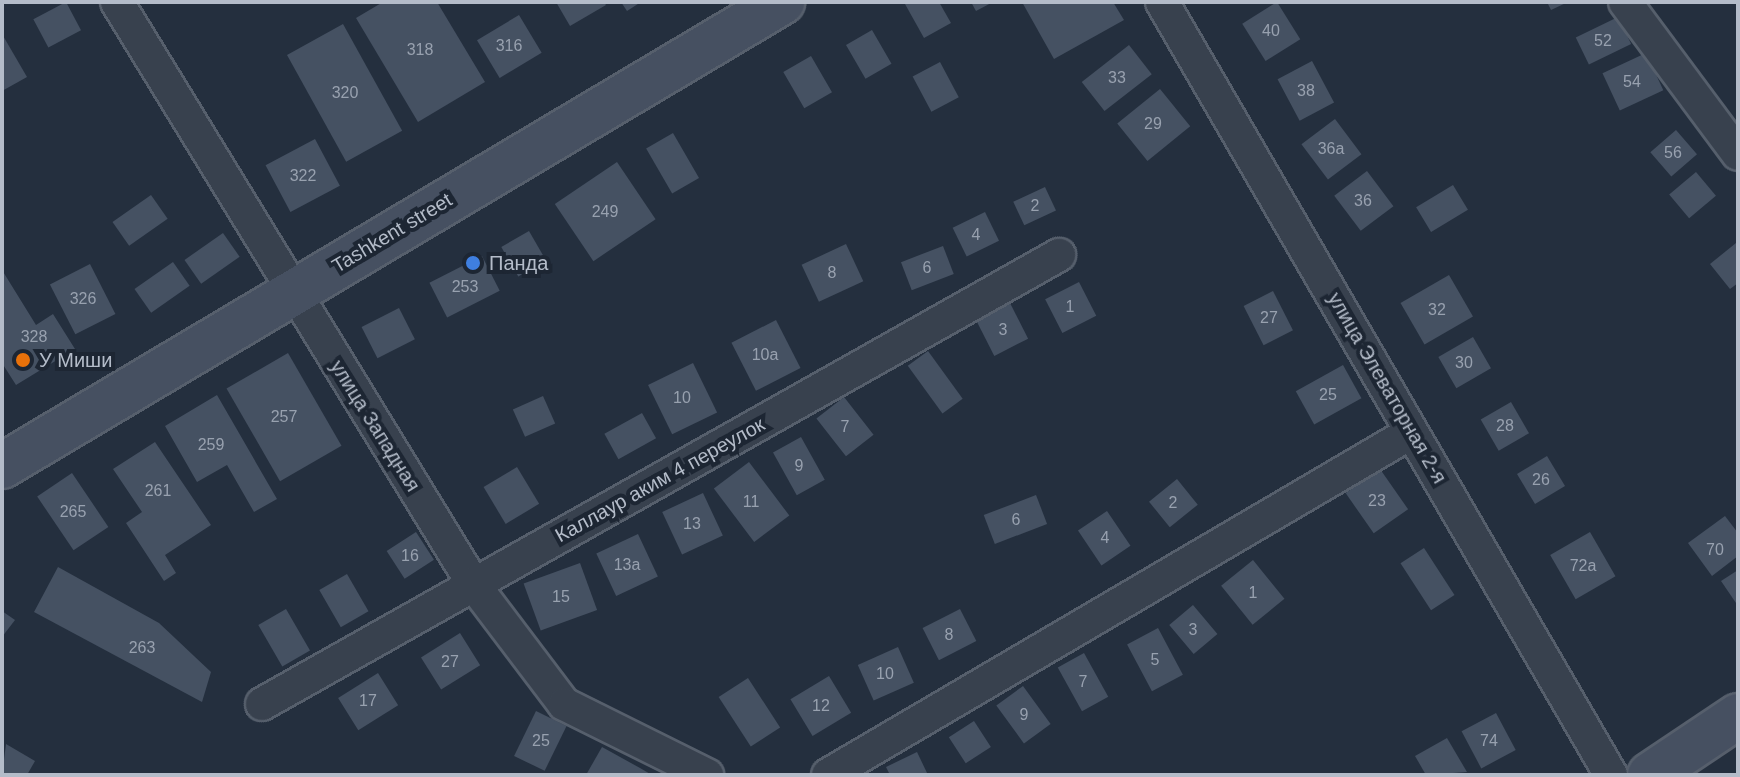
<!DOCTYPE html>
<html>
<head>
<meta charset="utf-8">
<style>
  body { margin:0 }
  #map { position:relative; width:1740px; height:777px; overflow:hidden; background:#242f3e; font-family:Arial,sans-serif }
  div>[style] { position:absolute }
  .building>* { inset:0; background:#455162; transform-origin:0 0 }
  .roads { filter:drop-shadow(2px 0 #565f6c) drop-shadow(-2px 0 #565f6c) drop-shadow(0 2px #565f6c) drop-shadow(0 -2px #565f6c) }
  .street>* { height:32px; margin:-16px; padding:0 16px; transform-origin:16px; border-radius:16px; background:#38414e }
  .secondary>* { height:44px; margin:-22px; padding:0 22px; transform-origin:22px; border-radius:22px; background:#465061 }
  .dots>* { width:22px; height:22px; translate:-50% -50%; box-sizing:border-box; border:4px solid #1d2633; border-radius:50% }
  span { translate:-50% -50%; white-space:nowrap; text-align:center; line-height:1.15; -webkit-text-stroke:8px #1d2633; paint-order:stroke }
  .number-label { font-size:16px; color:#98a1af }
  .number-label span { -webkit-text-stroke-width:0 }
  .street-label { font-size:20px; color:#b4bcc9 }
  .poi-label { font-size:20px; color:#b4bcc9 }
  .left { translate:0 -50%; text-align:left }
  .frame { position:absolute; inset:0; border:4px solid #b4bcc9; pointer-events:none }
</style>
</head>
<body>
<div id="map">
  <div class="building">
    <i style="left:66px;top:2px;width:32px;height:37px;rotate:62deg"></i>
    <i style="clip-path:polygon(383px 2px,437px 2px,485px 82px,418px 122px,356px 18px)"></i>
    <i style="clip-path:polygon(556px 2px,604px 2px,606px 5px,570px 26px)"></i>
    <i style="clip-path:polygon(621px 2px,641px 2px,627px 11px)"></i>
    <i style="clip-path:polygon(939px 2px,951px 23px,924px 38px,905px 4px)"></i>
    <i style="clip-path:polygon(971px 2px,993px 2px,976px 11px)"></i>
    <i style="clip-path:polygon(1022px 2px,1113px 2px,1124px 20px,1054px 59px)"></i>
    <i style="left:1277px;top:2px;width:44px;height:41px;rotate:58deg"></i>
    <i style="clip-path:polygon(1547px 2px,1568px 2px,1551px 10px)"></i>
    <i style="left:519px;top:15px;width:44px;height:49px;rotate:59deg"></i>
    <i style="left:1618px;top:17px;width:30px;height:47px;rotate:64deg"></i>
    <i style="left:343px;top:24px;width:122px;height:64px;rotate:61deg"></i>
    <i style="left:872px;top:30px;width:39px;height:30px;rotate:60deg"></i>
    <i style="clip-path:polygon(2px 34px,27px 77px,2px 91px)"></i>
    <i style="left:1129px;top:45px;width:37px;height:60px;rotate:52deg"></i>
    <i style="left:1646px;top:53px;width:41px;height:48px;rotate:65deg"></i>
    <i style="left:811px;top:56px;width:42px;height:32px;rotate:60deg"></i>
    <i style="left:1312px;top:61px;width:47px;height:39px;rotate:62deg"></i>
    <i style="left:940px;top:62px;width:40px;height:31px;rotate:62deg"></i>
    <i style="left:1160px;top:89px;width:48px;height:55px;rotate:51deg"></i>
    <i style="left:1335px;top:119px;width:44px;height:42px;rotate:53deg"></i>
    <i style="left:1676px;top:130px;width:32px;height:34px;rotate:49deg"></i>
    <i style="left:673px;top:133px;width:52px;height:31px;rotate:60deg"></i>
    <i style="left:315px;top:139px;width:53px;height:56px;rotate:62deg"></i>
    <i style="left:617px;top:162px;width:69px;height:75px;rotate:56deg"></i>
    <i style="left:1367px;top:171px;width:44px;height:41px;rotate:53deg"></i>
    <i style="left:1696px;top:172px;width:31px;height:35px;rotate:50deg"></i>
    <i style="left:1453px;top:185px;width:29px;height:43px;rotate:59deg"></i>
    <i style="left:1045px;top:187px;width:26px;height:35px;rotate:65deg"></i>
    <i style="left:151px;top:195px;width:29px;height:47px;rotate:55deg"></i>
    <i style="left:985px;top:212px;width:32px;height:36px;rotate:64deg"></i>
    <i style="left:529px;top:231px;width:34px;height:32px;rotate:60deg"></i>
    <i style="left:223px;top:233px;width:29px;height:47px;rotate:55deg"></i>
    <i style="clip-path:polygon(1736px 243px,1738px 283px,1730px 289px,1710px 264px)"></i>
    <i style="left:846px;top:244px;width:41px;height:49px;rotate:65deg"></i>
    <i style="left:943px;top:246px;width:30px;height:45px;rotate:69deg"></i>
    <i style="left:482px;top:256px;width:39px;height:59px;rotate:63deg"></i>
    <i style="left:173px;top:262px;width:29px;height:47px;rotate:55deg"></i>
    <i style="left:90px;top:264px;width:56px;height:45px;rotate:63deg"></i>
    <i style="clip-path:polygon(2px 270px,36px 325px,53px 314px,75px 349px,16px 385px,2px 363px)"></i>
    <i style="left:1449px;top:275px;width:48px;height:56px;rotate:60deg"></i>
    <i style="left:1079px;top:282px;width:38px;height:38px;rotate:63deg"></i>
    <i style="left:1273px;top:291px;width:44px;height:33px;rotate:63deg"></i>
    <i style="left:1010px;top:303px;width:40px;height:38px;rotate:63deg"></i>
    <i style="left:399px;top:308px;width:35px;height:42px;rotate:63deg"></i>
    <i style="left:776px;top:320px;width:54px;height:50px;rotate:63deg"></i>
    <i style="left:1473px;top:337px;width:36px;height:40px;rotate:60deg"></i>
    <i style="left:928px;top:351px;width:59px;height:25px;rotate:54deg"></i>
    <i style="left:288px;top:353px;width:107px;height:71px;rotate:60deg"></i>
    <i style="left:693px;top:363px;width:55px;height:50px;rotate:64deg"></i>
    <i style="left:1343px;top:365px;width:38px;height:54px;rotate:61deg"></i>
    <i style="clip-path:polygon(217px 395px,277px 499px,254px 512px,227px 465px,197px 482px,165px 426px)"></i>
    <i style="left:543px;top:396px;width:30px;height:33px;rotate:66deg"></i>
    <i style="left:844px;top:397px;width:48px;height:35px;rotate:52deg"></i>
    <i style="left:1511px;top:402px;width:36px;height:35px;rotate:60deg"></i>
    <i style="left:642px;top:413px;width:29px;height:43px;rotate:61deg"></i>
    <i style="left:801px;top:437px;width:49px;height:32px;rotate:61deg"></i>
    <i style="clip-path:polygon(155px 442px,211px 525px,165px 555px,176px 573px,164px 581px,126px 523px,142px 512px,113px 469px)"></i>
    <i style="left:1547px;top:456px;width:35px;height:35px;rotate:59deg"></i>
    <i style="left:749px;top:462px;width:67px;height:44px;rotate:53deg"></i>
    <i style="left:517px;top:467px;width:43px;height:39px;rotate:59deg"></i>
    <i style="left:1380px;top:469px;width:49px;height:42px;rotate:55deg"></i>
    <i style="left:72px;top:473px;width:65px;height:42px;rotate:56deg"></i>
    <i style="left:1177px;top:479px;width:33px;height:36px;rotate:51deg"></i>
    <i style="left:703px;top:493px;width:47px;height:45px;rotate:65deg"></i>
    <i style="left:1036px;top:495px;width:31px;height:56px;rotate:69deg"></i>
    <i style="left:1107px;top:511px;width:42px;height:35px;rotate:56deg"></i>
    <i style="clip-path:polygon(1725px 516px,1738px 533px,1738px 556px,1712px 576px,1688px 543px)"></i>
    <i style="left:416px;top:532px;width:33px;height:35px;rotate:57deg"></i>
    <i style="left:1590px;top:532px;width:51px;height:46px;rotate:60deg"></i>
    <i style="left:638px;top:534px;width:47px;height:46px;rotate:65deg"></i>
    <i style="left:1424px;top:548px;width:56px;height:28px;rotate:57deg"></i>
    <i style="left:1253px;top:560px;width:50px;height:41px;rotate:51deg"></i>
    <i style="left:580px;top:563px;width:50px;height:60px;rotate:70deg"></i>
    <i style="clip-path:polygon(58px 567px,159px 623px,211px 672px,202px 702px,34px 612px)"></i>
    <i style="clip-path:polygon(1738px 570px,1738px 602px,1736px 603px,1721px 581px)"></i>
    <i style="left:347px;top:574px;width:43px;height:32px;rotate:60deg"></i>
    <i style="left:1193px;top:605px;width:38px;height:31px;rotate:50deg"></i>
    <i style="left:286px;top:609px;width:48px;height:32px;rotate:60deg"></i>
    <i style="left:960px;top:609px;width:36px;height:42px;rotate:63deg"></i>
    <i style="clip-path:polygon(2px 611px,15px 620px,2px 637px)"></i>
    <i style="left:1158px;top:628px;width:53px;height:35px;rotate:62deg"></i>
    <i style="left:460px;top:633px;width:38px;height:46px;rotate:58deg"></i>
    <i style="left:898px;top:647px;width:39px;height:44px;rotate:66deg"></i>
    <i style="left:1084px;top:653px;width:50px;height:30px;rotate:61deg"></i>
    <i style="left:378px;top:673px;width:38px;height:47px;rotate:58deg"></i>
    <i style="left:829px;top:676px;width:43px;height:45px;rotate:59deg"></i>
    <i style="left:748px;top:678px;width:59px;height:35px;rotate:57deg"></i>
    <i style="left:1023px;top:686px;width:47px;height:33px;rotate:54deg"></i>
    <i style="left:536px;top:711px;width:34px;height:50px;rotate:26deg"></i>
    <i style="left:1496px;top:713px;width:42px;height:39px;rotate:62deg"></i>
    <i style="left:974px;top:721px;width:31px;height:30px;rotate:57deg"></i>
    <i style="clip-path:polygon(1447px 738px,1467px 772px,1426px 775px,1415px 756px)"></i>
    <i style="clip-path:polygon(6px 744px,35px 761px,27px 775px,2px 775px)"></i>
    <i style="clip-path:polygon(602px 747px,640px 768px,652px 775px,586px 775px)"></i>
    <i style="clip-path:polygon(917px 752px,928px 775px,890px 775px,886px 767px)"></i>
  </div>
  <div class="roads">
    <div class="street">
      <i style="left:117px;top:2px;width:684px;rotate:58.52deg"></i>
      <i style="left:474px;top:585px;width:149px;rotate:52.9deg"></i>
      <i style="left:564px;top:704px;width:160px;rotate:26.4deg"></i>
      <i style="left:1162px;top:2px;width:894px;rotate:59.85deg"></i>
      <i style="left:1625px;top:2px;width:189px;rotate:53.4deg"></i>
      <i style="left:262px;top:704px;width:915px;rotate:-29.4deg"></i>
      <i style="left:828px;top:775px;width:677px;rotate:-30.43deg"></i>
    </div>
    <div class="secondary">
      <i style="left:2px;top:466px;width:908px;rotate:-30.75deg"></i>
      <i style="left:1650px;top:775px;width:106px;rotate:-33.8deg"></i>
    </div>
  </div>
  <div class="dots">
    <i style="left:473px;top:263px;background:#3f7fe0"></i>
    <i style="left:23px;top:360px;background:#e8710a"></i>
  </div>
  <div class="number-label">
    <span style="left:1271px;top:31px">40</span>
    <span style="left:1603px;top:41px">52</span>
    <span style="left:509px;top:46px">316</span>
    <span style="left:420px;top:50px">318</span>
    <span style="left:1117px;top:78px">33</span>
    <span style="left:1632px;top:82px">54</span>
    <span style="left:1306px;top:91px">38</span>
    <span style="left:345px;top:93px">320</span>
    <span style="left:1153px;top:124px">29</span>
    <span style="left:1331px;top:149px">36а</span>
    <span style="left:1673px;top:153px">56</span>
    <span style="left:303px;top:176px">322</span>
    <span style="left:1363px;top:201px">36</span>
    <span style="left:1035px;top:206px">2</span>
    <span style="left:605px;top:212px">249</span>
    <span style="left:976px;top:235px">4</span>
    <span style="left:927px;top:268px">6</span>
    <span style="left:832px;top:273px">8</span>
    <span style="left:465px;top:287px">253</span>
    <span style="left:83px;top:299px">326</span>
    <span style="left:1070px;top:307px">1</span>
    <span style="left:1437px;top:310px">32</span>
    <span style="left:1269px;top:318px">27</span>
    <span style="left:1003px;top:330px">3</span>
    <span style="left:34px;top:337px">328</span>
    <span style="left:765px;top:355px">10а</span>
    <span style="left:1464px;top:363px">30</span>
    <span style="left:1328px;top:395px">25</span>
    <span style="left:682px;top:398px">10</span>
    <span style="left:284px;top:417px">257</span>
    <span style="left:1505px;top:426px">28</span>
    <span style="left:845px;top:427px">7</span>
    <span style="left:211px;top:445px">259</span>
    <span style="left:799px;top:466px">9</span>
    <span style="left:1541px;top:480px">26</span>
    <span style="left:158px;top:491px">261</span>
    <span style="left:1377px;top:501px">23</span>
    <span style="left:751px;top:502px">11</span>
    <span style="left:1173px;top:503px">2</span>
    <span style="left:73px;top:512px">265</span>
    <span style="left:1016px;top:520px">6</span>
    <span style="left:692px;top:524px">13</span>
    <span style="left:1105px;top:538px">4</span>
    <span style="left:1715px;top:550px">70</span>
    <span style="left:410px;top:556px">16</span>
    <span style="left:627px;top:565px">13а</span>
    <span style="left:1583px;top:566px">72а</span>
    <span style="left:1253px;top:593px">1</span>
    <span style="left:561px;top:597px">15</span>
    <span style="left:1193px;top:630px">3</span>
    <span style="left:949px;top:635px">8</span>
    <span style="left:142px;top:648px">263</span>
    <span style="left:1155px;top:660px">5</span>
    <span style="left:450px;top:662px">27</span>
    <span style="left:885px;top:674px">10</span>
    <span style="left:1083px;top:682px">7</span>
    <span style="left:368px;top:701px">17</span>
    <span style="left:821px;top:706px">12</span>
    <span style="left:1024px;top:715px">9</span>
    <span style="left:541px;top:741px">25</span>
    <span style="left:1489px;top:741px">74</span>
  </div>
  <div class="street-label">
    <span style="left:392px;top:233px;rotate:-31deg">Tashkent street</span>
    <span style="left:1387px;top:388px;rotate:60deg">улица Элеваторная 2-я</span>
    <span style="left:375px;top:426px;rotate:58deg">улица Западная</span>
    <span style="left:660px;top:480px;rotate:-29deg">Каллаур аким 4 переулок</span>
  </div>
  <div class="poi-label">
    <span class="left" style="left:489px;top:263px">Панда</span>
    <span class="left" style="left:39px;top:360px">У Миши</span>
  </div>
  <div class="frame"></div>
</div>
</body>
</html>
